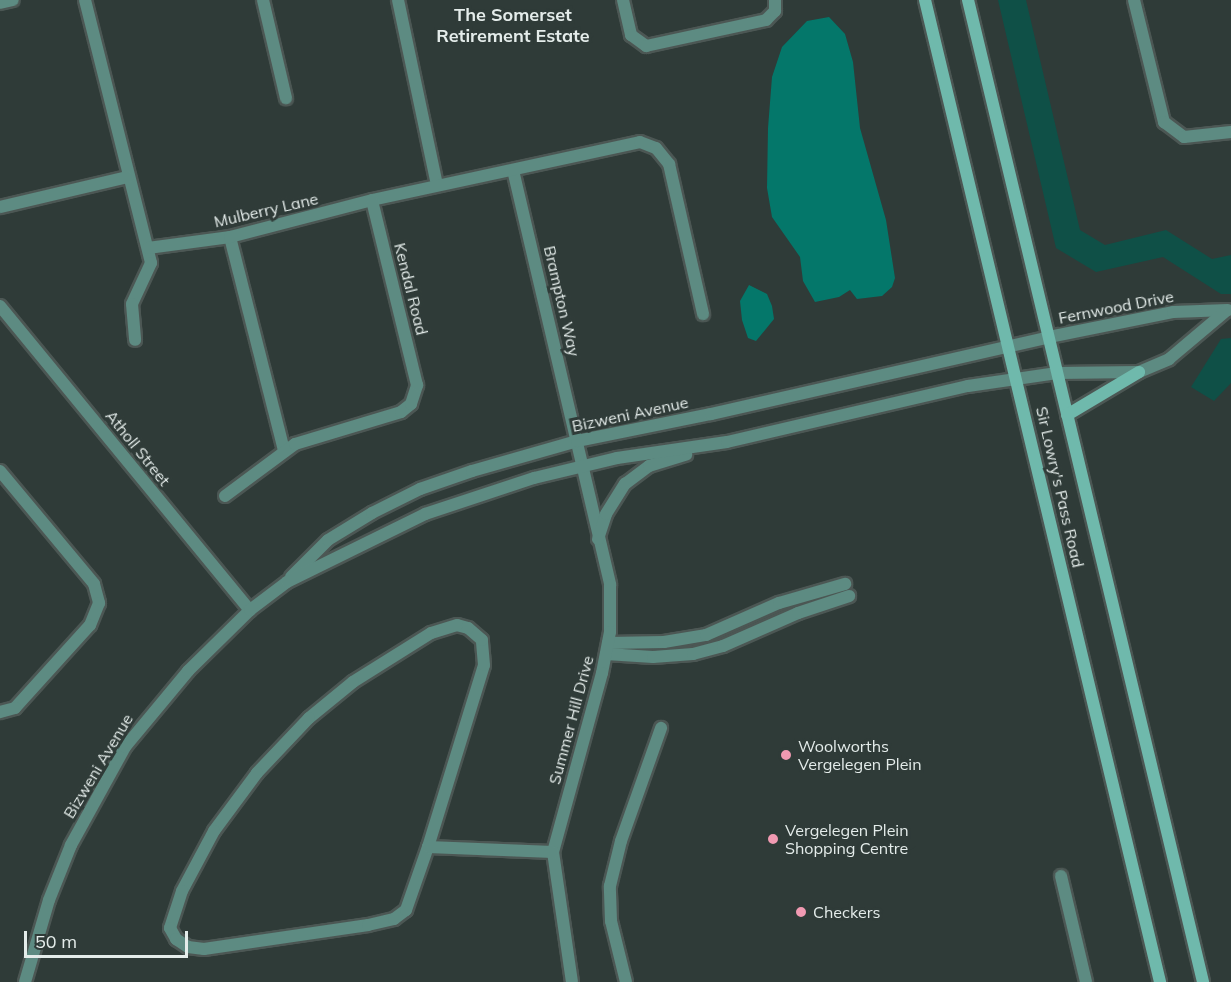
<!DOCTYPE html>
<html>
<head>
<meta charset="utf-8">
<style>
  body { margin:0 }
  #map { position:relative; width:1231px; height:982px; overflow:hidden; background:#2f3b38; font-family:Mulish,sans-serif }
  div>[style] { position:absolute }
  .green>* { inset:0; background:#0f5047 }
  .water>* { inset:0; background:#04776a }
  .roads { filter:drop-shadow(2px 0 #4c5754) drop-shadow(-2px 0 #4c5754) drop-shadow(0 2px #4c5754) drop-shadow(0 -2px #4c5754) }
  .service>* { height:12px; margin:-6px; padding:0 6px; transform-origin:6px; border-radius:6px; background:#5d8b82 }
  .minor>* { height:12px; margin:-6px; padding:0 6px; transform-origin:6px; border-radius:6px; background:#5d8b82 }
  .tertiary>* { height:12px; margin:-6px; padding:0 6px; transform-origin:6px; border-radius:6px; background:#5d8b82 }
  .secondary>* { height:12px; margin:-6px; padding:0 6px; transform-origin:6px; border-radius:6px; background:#6fb9ac }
  .dots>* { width:16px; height:16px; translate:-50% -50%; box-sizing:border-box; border:3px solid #2f3b38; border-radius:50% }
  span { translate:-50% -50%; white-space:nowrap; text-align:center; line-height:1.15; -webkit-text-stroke:6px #2f3b38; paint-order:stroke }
  .street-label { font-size:16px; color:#e4ecea }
  .poi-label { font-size:16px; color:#e4ecea }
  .left { translate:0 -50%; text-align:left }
  .neighbourhood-label { font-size:18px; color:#e4ecea; font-weight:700 }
  .scale { position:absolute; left:24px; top:931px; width:164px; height:27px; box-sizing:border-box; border:3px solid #e4ecea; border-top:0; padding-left:8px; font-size:18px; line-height:21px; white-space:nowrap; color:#e4ecea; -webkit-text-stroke:4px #2f3b38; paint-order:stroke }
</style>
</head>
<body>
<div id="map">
  <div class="green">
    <i style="clip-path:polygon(998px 0,1026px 0,1080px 230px,1105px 245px,1166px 230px,1212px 259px,1231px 255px,1231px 294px,1221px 294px,1163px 257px,1096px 272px,1056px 248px)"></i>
    <i style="clip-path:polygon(1231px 338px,1231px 383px,1214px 401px,1191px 387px,1221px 339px)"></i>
  </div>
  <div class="water">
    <i style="clip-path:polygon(829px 17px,845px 34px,853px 62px,860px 128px,886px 220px,895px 278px,892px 287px,882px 296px,857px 299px,850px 290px,839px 297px,815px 302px,803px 281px,800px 257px,772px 217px,767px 188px,768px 128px,772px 77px,782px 47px,807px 21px)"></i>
    <i style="clip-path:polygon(749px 285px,767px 294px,772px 306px,774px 319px,756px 341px,748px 338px,742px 320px,740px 301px)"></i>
  </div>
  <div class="roads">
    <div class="service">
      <i style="left:608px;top:643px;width:56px;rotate:-1deg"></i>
      <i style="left:664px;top:642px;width:43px;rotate:-9.5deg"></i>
      <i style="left:706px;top:635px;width:80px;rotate:-23.7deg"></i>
      <i style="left:779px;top:603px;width:69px;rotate:-16.1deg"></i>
      <i style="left:606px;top:654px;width:47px;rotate:3.7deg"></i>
      <i style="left:653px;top:657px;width:40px;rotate:-4.3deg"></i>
      <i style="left:693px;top:654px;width:31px;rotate:-15deg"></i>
      <i style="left:723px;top:646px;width:82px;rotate:-23.7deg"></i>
      <i style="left:798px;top:613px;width:54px;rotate:-18.4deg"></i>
      <i style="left:1061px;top:876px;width:109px;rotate:76.7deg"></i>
      <i style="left:626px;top:982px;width:63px;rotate:-103.8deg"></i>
      <i style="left:611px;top:921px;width:35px;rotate:-92deg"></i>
      <i style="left:610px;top:886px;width:46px;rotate:-76.3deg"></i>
      <i style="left:621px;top:841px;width:120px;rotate:-70.5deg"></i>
    </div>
    <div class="minor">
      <i style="left:85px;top:0;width:271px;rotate:75.9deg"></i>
      <i style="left:151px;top:263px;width:45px;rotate:114.9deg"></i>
      <i style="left:132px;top:304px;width:36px;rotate:85deg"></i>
      <i style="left:263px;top:0;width:101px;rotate:76.8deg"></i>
      <i style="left:398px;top:0;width:189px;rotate:78.1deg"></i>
      <i style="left:623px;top:0;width:36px;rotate:77deg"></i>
      <i style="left:631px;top:35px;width:19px;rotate:36deg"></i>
      <i style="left:646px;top:46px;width:123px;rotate:-12.2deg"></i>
      <i style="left:766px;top:20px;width:13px;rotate:-45deg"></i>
      <i style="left:775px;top:11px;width:11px;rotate:-90deg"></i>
      <i style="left:1134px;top:0;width:126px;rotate:76.2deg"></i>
      <i style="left:1164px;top:122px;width:25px;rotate:37deg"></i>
      <i style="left:1184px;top:137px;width:47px;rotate:-6.1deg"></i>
      <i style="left:0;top:3px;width:13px;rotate:-13deg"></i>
      <i style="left:513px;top:170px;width:426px;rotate:76.8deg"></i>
      <i style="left:610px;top:585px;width:47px;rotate:90deg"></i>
      <i style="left:610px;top:632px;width:42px;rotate:101deg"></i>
      <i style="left:602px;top:673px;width:186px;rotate:105.3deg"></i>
      <i style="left:553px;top:852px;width:131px;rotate:81.7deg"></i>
      <i style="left:0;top:207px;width:131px;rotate:-13.2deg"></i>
      <i style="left:230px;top:237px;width:221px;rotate:75.8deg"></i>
      <i style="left:148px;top:248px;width:83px;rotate:-7.6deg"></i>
      <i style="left:230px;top:237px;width:147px;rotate:-14.6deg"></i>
      <i style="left:372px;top:200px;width:274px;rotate:-12.2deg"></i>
      <i style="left:640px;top:142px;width:17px;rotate:21deg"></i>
      <i style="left:656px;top:148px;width:21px;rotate:51deg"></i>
      <i style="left:669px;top:164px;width:154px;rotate:77.2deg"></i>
      <i style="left:0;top:306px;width:394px;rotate:50.6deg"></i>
      <i style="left:1049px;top:337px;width:126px;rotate:-11.4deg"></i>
      <i style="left:1173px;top:312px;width:55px;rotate:-2.1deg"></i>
      <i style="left:1057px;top:373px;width:82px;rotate:-0.7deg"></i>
      <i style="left:1139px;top:372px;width:33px;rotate:-23deg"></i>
      <i style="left:1169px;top:359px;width:75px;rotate:-40.1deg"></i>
      <i style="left:0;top:471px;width:147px;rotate:50.2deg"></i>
      <i style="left:94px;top:584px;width:20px;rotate:75deg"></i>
      <i style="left:99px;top:603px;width:24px;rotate:112deg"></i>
      <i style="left:90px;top:625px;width:112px;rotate:132.1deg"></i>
      <i style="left:15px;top:708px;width:16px;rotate:165deg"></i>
      <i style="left:225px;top:496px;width:87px;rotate:-36.6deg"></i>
      <i style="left:295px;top:444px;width:111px;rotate:-16.8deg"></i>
      <i style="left:401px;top:412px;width:13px;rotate:-39deg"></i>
      <i style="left:411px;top:404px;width:20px;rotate:-72deg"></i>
      <i style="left:417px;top:385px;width:190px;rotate:-103.7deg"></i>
      <i style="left:428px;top:847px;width:190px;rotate:-72.9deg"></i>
      <i style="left:484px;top:665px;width:25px;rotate:-95deg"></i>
      <i style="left:482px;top:640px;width:18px;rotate:-139deg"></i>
      <i style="left:468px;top:628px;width:11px;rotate:-165deg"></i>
      <i style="left:457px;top:625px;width:27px;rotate:163deg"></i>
      <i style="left:431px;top:633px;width:92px;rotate:147.9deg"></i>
      <i style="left:353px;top:682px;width:57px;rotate:140.7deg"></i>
      <i style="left:309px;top:718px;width:76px;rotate:133.4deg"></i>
      <i style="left:257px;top:773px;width:72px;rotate:126.6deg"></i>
      <i style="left:214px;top:831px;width:68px;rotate:118.1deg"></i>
      <i style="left:182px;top:891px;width:39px;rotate:108deg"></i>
      <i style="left:170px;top:928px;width:13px;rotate:61deg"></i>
      <i style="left:176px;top:939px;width:14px;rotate:34deg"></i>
      <i style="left:188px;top:947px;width:16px;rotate:7deg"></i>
      <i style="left:204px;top:949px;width:166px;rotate:-8.3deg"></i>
      <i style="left:368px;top:925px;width:27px;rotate:-13deg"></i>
      <i style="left:394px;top:919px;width:15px;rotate:-37deg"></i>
      <i style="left:406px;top:910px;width:67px;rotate:-70.8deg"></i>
      <i style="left:428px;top:847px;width:125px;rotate:2.3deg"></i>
    </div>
    <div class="tertiary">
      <i style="left:598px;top:539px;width:26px;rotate:-72deg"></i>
      <i style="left:606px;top:514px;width:36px;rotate:-58deg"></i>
      <i style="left:625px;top:484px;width:30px;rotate:-37deg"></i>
      <i style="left:649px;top:466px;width:39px;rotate:-17deg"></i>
      <i style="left:291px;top:577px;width:52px;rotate:-45deg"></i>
      <i style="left:328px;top:540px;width:52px;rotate:-31.5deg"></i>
      <i style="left:372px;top:513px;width:54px;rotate:-26.6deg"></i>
      <i style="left:420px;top:489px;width:55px;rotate:-19.1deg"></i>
      <i style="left:472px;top:471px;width:109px;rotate:-15.9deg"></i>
      <i style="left:577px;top:441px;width:137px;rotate:-11.4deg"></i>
      <i style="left:711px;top:414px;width:347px;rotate:-12.8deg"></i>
      <i style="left:25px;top:982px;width:85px;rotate:-73.7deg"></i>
      <i style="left:49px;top:900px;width:59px;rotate:-68.2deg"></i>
      <i style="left:71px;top:845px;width:112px;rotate:-61.1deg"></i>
      <i style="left:125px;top:747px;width:99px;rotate:-50.3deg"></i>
      <i style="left:188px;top:671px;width:87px;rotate:-44.5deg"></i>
      <i style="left:250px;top:610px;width:46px;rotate:-37.1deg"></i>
      <i style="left:287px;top:582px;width:154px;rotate:-26.2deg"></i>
      <i style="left:425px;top:514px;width:115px;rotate:-18.3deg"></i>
      <i style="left:534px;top:478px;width:85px;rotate:-13.5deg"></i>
      <i style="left:617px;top:458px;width:111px;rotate:-8.3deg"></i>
      <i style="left:727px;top:442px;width:247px;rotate:-13.1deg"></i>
      <i style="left:968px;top:386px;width:90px;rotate:-8.3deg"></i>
    </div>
    <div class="secondary">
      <i style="left:925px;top:0;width:1010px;rotate:76.54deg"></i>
      <i style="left:968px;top:0;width:1010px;rotate:76.54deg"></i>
      <i style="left:1067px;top:415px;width:84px;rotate:-30.8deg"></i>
    </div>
  </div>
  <div class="dots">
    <i style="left:786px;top:755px;background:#f19ab2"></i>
    <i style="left:773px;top:839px;background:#f19ab2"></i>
    <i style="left:801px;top:912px;background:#f19ab2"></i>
  </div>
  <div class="street-label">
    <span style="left:266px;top:210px;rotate:-13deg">Mulberry Lane</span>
    <span style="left:411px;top:289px;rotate:76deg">Kendal Road</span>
    <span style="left:562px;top:301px;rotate:77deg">Brampton Way</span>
    <span style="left:1116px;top:307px;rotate:-11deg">Fernwood Drive</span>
    <span style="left:630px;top:414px;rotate:-12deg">Bizweni Avenue</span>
    <span style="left:138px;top:448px;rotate:51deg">Atholl Street</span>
    <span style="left:1060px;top:487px;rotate:77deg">Sir Lowry's Pass Road</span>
    <span style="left:571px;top:720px;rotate:-75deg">Summer Hill Drive</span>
    <span style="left:98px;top:766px;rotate:-59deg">Bizweni Avenue</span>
  </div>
  <div class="poi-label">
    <span class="left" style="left:798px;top:755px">Woolworths<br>Vergelegen Plein</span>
    <span class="left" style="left:785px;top:839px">Vergelegen Plein<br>Shopping Centre</span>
    <span class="left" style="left:813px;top:912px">Checkers</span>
  </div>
  <div class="neighbourhood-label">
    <span style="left:513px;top:26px">The Somerset<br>Retirement Estate</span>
  </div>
  <div class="scale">50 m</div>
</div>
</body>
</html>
